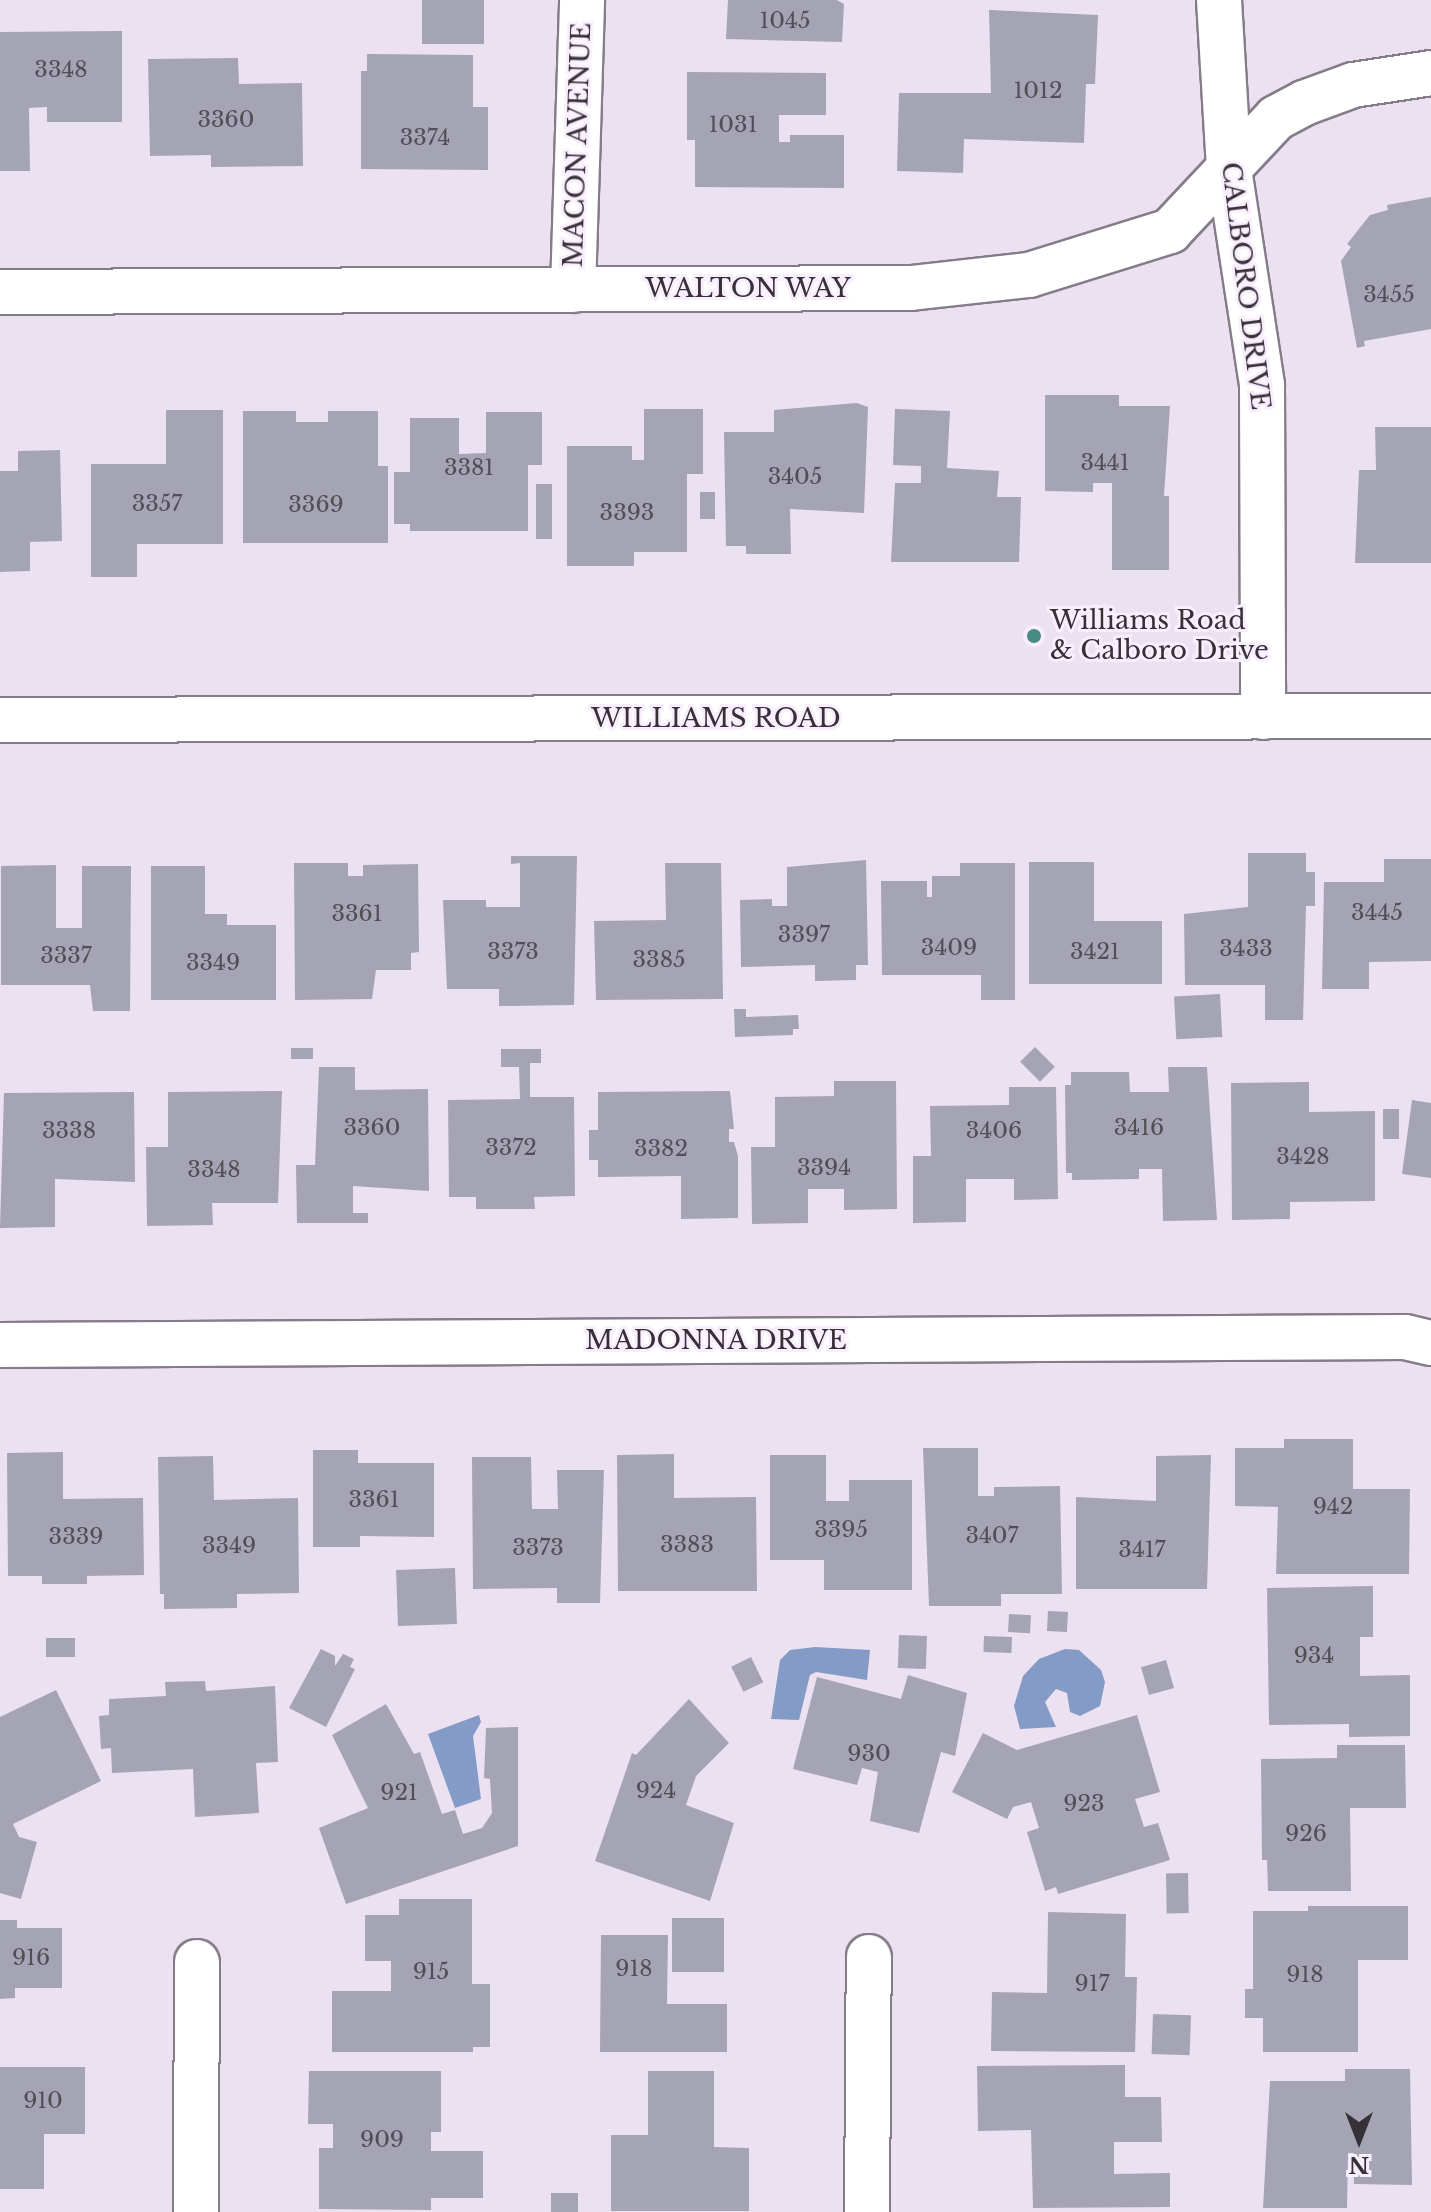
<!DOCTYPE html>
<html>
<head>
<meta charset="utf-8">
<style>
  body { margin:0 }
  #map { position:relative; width:1431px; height:2212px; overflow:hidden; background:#ebe1f0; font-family:"Libre Baskerville",serif }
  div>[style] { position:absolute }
  .water>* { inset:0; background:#859bc7 }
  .building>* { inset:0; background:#a5a4b4; transform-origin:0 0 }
  .roads { filter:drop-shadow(2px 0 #857c89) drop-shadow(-2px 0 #857c89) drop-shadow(0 2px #857c89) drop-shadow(0 -2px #857c89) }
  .minor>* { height:44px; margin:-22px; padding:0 22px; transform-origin:22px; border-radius:22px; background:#fff }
  .tertiary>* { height:44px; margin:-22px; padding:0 22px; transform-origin:22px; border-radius:22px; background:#fff }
  .dots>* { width:22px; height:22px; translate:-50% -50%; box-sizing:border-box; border:4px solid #f9eefd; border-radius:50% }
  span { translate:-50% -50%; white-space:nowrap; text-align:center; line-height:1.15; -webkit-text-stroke:6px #f9eefd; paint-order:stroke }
  .number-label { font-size:22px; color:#514e56 }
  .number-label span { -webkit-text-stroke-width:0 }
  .street-label { font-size:26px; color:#353136 }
  .poi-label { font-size:26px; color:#353136 }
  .left { translate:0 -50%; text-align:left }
  .north { position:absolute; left:1319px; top:2100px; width:80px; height:80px; -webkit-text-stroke:6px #f9eefd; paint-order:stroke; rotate:180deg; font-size:22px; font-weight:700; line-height:32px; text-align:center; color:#353136 }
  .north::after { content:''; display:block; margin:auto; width:28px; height:36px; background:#353136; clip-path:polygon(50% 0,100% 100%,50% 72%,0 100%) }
</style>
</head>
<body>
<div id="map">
  <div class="water">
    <i style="clip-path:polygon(815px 1647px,870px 1650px,867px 1680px,816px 1672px,810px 1675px,799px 1720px,771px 1719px,780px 1660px,790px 1650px)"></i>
    <i style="clip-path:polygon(1065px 1649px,1079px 1650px,1101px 1670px,1105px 1682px,1100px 1706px,1080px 1716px,1070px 1712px,1067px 1693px,1056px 1689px,1045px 1702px,1056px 1727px,1020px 1729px,1014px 1706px,1023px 1676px,1039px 1659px)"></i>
    <i style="clip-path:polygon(479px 1715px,481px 1722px,473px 1736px,481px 1799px,455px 1808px,428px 1734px)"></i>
  </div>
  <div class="building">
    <i style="left:422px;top:0;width:62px;height:44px"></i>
    <i style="clip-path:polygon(728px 0,837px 0,844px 4px,842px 42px,726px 39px)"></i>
    <i style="clip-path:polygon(989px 10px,1098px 15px,1095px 84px,1086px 84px,1084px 143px,964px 139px,963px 173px,897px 171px,899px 93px,991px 93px)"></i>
    <i style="clip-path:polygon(122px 31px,122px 122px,47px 122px,47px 107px,29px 108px,30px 171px,0 171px,0 32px)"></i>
    <i style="clip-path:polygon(367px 54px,473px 55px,473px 107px,488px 107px,488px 170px,361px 169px,361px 71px,367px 71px)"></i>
    <i style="clip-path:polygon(238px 58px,239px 84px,302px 83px,303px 166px,211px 167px,211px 155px,150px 156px,148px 59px)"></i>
    <i style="clip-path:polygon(687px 72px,826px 73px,826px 115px,779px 115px,779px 142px,790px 142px,790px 135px,844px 135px,844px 188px,695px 187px,695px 140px,687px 140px)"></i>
    <i style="clip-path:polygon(1431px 197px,1431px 329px,1364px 341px,1365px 346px,1357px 348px,1341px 261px,1351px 247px,1347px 244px,1370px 215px,1388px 210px,1387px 205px)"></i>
    <i style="clip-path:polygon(1045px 395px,1119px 395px,1119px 406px,1170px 406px,1164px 496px,1169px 496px,1169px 570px,1112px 570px,1112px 483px,1093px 483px,1093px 492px,1045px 491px)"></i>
    <i style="clip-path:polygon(857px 403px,868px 407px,864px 513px,790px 509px,791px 554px,746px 554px,746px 546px,726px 546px,724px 432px,774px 432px,774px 410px)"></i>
    <i style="clip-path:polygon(644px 409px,703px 409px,703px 474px,687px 474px,687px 552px,634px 552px,634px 566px,567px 566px,567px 446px,632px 446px,632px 460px,644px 460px)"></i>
    <i style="clip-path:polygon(895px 409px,950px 411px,947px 468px,999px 471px,997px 497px,1021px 497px,1019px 562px,891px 562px,895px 483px,921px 483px,921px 466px,893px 465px)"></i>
    <i style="clip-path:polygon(166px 410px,223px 410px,223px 544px,137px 544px,137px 577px,91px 577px,91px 464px,166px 464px)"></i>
    <i style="clip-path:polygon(243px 411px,296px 411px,296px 422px,328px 422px,328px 411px,378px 411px,378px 466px,388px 466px,388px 543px,243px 543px)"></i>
    <i style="clip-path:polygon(486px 412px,542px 412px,542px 465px,528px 465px,528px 531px,410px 531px,410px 524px,394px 524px,394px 472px,410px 472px,410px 418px,459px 418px,459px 454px,486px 453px)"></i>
    <i style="clip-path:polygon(1375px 427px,1431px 427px,1431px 563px,1355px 563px,1359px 470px,1376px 470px)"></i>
    <i style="clip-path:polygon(60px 450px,62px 541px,30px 542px,30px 571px,0 572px,0 471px,18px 471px,18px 451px)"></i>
    <i style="left:536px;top:484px;width:16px;height:55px"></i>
    <i style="left:700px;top:492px;width:15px;height:27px"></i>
    <i style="clip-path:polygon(1248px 853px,1306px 853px,1306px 872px,1315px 872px,1315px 906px,1306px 906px,1303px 1020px,1265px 1020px,1265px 985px,1185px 985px,1184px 914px,1248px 907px)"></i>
    <i style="clip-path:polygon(511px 856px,577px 856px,574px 1005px,499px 1006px,499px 989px,447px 989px,443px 900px,486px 900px,486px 907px,520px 907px,520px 863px,511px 864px)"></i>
    <i style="clip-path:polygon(1384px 859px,1431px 859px,1431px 961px,1369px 962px,1369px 989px,1322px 989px,1324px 882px,1384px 882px)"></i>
    <i style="clip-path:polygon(866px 860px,868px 965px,856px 965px,856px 980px,815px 981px,815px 965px,741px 967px,740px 900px,772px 899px,772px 906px,787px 906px,787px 867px)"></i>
    <i style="clip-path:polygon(1029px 862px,1094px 862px,1094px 921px,1162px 921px,1162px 984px,1029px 984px)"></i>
    <i style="clip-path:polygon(294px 863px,348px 863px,348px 876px,363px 876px,363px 865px,418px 864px,419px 952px,411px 953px,411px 970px,376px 970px,372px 999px,295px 1000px)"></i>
    <i style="clip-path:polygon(665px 863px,721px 863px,723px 999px,596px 1000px,594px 921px,666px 920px)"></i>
    <i style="clip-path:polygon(960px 863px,1015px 863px,1015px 1000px,981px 1000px,981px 975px,882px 975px,881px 881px,927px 881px,927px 897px,932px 897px,932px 876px,960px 876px)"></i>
    <i style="clip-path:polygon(56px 865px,56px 928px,82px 928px,82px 866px,131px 866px,130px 1011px,93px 1011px,90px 985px,1px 985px,1px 866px)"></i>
    <i style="clip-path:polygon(151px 866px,205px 866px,205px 914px,227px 914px,227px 925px,276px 925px,276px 1000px,151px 1000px)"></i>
    <i style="left:1220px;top:994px;width:43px;height:46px;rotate:87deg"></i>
    <i style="clip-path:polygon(734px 1009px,746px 1009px,746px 1017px,798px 1015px,799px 1029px,793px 1029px,793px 1035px,735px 1037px)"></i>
    <i style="left:1035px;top:1047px;width:28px;height:21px;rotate:45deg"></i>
    <i style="left:291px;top:1048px;width:22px;height:11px"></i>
    <i style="clip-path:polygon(501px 1049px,541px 1049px,541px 1063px,530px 1063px,530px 1097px,574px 1097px,575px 1196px,534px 1197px,535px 1209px,476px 1209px,476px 1197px,449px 1197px,448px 1100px,520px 1099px,519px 1067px,501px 1067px)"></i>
    <i style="clip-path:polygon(319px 1067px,355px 1067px,355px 1090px,428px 1089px,429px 1191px,353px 1186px,353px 1213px,368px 1213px,368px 1223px,297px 1223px,296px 1165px,315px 1165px)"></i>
    <i style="clip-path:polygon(1168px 1067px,1207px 1067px,1217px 1220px,1163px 1221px,1162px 1169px,1139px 1169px,1139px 1179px,1072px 1180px,1072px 1173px,1066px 1173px,1065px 1085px,1071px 1085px,1071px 1072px,1129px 1072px,1130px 1092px,1169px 1092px)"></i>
    <i style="clip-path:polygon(834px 1081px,896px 1081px,897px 1209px,844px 1210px,844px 1189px,808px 1189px,808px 1223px,752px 1224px,751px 1147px,775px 1147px,775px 1097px,834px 1096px)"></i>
    <i style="clip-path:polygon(1309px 1082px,1309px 1112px,1375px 1111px,1375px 1201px,1290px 1202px,1290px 1219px,1232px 1220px,1231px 1083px)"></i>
    <i style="clip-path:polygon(1009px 1087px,1056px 1087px,1058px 1199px,1014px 1200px,1014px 1179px,966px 1179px,966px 1222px,913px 1223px,913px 1156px,931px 1156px,930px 1106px,1009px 1105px)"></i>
    <i style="clip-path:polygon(282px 1091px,278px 1203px,212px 1203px,213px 1225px,147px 1226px,146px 1147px,168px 1147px,168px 1092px)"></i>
    <i style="clip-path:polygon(730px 1091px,734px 1129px,729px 1129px,729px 1142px,734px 1142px,738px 1156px,738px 1218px,681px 1219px,681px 1176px,598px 1177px,598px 1160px,589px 1160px,589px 1130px,598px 1130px,598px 1092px)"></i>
    <i style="clip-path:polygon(134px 1092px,135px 1182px,55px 1179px,55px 1227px,0 1228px,4px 1093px)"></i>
    <i style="clip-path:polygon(1412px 1100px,1431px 1103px,1431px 1178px,1402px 1174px)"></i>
    <i style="left:1383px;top:1109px;width:16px;height:30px"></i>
    <i style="clip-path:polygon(1284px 1439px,1353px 1439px,1353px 1489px,1410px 1489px,1409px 1574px,1276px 1574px,1278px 1507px,1235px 1506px,1235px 1448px,1284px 1448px)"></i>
    <i style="clip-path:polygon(923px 1448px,978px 1448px,978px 1496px,994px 1496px,994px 1487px,1060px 1486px,1062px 1594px,1001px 1594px,1001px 1606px,929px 1606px)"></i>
    <i style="clip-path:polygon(313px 1450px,358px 1450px,358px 1463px,434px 1463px,434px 1537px,360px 1536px,360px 1547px,313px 1547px)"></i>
    <i style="clip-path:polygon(63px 1452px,63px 1499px,143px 1498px,144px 1575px,87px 1576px,87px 1584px,42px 1584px,42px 1576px,8px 1576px,7px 1453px)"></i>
    <i style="clip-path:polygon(674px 1454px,674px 1498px,756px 1497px,757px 1591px,618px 1591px,617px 1455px)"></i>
    <i style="clip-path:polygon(770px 1455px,826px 1455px,826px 1501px,849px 1501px,849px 1480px,912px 1480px,912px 1590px,824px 1590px,824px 1560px,770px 1560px)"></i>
    <i style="clip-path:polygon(1211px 1455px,1207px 1589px,1076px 1589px,1076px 1497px,1156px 1501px,1156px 1456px)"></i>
    <i style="clip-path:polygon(213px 1456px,214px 1500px,298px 1498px,299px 1593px,237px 1594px,237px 1608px,164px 1609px,164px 1594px,160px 1594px,158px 1457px)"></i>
    <i style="clip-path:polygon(472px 1457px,531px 1457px,532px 1509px,558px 1509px,557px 1470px,604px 1470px,600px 1603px,557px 1603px,557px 1588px,473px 1589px)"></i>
    <i style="left:455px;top:1568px;width:56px;height:59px;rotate:88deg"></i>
    <i style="clip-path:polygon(1373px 1586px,1373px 1637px,1360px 1637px,1360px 1676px,1410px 1675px,1410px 1736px,1349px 1737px,1349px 1724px,1269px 1725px,1267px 1588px)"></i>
    <i style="left:1048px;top:1611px;width:20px;height:20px;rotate:3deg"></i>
    <i style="left:1009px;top:1614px;width:22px;height:18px;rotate:3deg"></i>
    <i style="left:899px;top:1635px;width:28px;height:33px;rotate:2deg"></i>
    <i style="left:984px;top:1636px;width:28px;height:16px;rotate:2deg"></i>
    <i style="left:46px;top:1638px;width:29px;height:19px"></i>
    <i style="clip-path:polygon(321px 1649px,335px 1656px,335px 1666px,343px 1654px,354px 1659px,350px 1667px,355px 1669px,326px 1727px,289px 1708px)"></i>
    <i style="left:751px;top:1657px;width:28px;height:22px;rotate:64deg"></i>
    <i style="left:1166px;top:1660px;width:29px;height:26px;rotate:74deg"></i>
    <i style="clip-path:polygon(908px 1675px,967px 1693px,955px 1756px,941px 1752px,919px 1833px,870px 1821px,878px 1772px,862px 1768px,857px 1785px,793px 1769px,817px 1677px,901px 1699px)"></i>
    <i style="clip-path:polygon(205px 1681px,206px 1691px,275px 1686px,278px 1762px,256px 1763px,259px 1813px,195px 1817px,193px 1769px,112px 1773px,111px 1748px,101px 1749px,99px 1716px,109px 1715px,109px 1699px,166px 1696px,165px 1682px)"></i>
    <i style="clip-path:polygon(56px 1690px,101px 1781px,13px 1824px,19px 1837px,37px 1842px,21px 1899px,0 1893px,0 1717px)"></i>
    <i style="clip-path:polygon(689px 1699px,729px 1743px,696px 1776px,686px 1805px,734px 1823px,710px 1901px,595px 1861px,632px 1753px,636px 1755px)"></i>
    <i style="clip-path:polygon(386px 1704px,414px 1754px,420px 1752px,442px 1814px,455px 1810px,463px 1834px,482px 1828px,492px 1813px,490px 1779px,484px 1778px,486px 1728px,518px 1727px,518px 1846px,346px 1904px,319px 1828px,368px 1808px,332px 1735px)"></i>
    <i style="clip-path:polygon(1137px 1715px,1160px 1792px,1135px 1799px,1144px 1827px,1158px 1823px,1170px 1860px,1058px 1894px,1056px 1887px,1045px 1891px,1027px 1832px,1039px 1828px,1031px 1802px,1013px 1807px,1007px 1819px,952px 1792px,983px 1733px,1017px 1750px)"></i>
    <i style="clip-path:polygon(1337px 1745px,1405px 1745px,1406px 1808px,1350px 1808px,1351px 1891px,1268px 1891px,1267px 1860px,1262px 1860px,1261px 1759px,1337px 1758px)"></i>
    <i style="left:1188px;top:1873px;width:40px;height:22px;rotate:89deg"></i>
    <i style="clip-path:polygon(399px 1899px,472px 1899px,472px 1984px,490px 1984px,490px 2047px,473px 2047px,473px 2052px,332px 2052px,332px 1991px,391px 1991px,391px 1961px,365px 1961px,365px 1915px,399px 1915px)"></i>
    <i style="clip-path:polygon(1308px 1906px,1408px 1906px,1408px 1960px,1358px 1960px,1358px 2052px,1263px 2052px,1263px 2018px,1245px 2018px,1245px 1989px,1253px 1989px,1253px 1911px,1308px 1911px)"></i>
    <i style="clip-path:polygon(1048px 1912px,1126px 1914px,1125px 1977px,1137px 1977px,1135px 2052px,991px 2051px,992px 1992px,1047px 1993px)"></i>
    <i style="left:672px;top:1918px;width:52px;height:54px"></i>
    <i style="clip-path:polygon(0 1920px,17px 1920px,17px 1928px,62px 1928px,62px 1988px,15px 1988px,15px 1998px,0 1999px)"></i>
    <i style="clip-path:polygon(601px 1935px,668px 1935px,667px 2004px,727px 2004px,727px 2052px,600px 2052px)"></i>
    <i style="left:1153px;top:2014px;width:38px;height:40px;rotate:2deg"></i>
    <i style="clip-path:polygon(1125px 2065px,1125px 2097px,1161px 2097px,1162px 2142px,1114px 2142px,1114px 2174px,1170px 2173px,1170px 2207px,1033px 2208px,1031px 2130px,978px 2131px,977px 2066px)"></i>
    <i style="clip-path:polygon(0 2067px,85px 2067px,85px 2134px,44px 2134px,44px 2189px,0 2189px)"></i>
    <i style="clip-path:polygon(1345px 2069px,1410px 2069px,1412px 2185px,1354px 2184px,1354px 2153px,1348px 2153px,1347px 2208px,1263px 2208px,1270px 2081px,1345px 2081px)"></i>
    <i style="clip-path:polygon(309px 2071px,441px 2071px,441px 2132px,431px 2132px,431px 2151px,483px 2151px,483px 2198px,431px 2198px,431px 2210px,319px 2209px,319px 2148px,333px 2148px,333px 2124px,308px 2124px)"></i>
    <i style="clip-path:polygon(648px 2071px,714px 2071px,714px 2147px,749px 2148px,749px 2211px,611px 2211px,611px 2135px,648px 2135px)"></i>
    <i style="left:551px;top:2193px;width:27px;height:19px"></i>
  </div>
  <div class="roads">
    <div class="minor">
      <i style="left:1219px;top:0;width:169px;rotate:86.6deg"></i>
      <i style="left:1229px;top:169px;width:219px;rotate:81.3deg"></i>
      <i style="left:1262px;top:385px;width:332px;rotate:89.8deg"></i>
      <i style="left:573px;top:290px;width:290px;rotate:-88.2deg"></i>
      <i style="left:0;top:292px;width:911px;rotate:-0.25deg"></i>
      <i style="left:911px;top:288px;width:119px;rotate:-6.3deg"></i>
      <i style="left:1029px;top:275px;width:148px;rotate:-17.3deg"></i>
      <i style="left:1170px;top:231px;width:155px;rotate:-46.8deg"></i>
      <i style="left:1276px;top:118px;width:32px;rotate:-28deg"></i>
      <i style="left:1304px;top:103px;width:52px;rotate:-20.2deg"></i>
      <i style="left:1353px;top:85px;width:79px;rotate:-8.7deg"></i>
      <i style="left:0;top:1345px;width:1405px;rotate:-0.33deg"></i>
      <i style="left:1405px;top:1337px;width:27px;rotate:13deg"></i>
      <i style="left:196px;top:2212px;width:250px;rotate:-89.8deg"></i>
      <i style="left:867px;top:2212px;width:255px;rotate:-89.6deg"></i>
    </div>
    <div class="tertiary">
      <i style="left:0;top:720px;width:1431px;rotate:-0.16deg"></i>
    </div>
  </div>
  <div class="dots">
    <i style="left:1034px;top:636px;background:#478c83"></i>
  </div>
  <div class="number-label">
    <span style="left:785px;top:21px">1045</span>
    <span style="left:61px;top:70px">3348</span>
    <span style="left:1038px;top:91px">1012</span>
    <span style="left:226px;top:120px">3360</span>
    <span style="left:733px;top:125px">1031</span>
    <span style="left:425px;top:138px">3374</span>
    <span style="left:1389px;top:295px">3455</span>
    <span style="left:1105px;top:463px">3441</span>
    <span style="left:469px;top:468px">3381</span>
    <span style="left:795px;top:477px">3405</span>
    <span style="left:157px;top:504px">3357</span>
    <span style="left:316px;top:505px">3369</span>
    <span style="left:627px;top:513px">3393</span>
    <span style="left:1377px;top:913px">3445</span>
    <span style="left:357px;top:914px">3361</span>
    <span style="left:804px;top:935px">3397</span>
    <span style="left:949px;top:948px">3409</span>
    <span style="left:1246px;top:949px">3433</span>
    <span style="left:513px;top:952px">3373</span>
    <span style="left:1095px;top:952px">3421</span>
    <span style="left:66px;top:956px">3337</span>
    <span style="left:659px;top:960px">3385</span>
    <span style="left:213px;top:963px">3349</span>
    <span style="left:372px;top:1128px">3360</span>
    <span style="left:1139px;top:1128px">3416</span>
    <span style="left:69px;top:1131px">3338</span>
    <span style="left:994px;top:1131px">3406</span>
    <span style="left:511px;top:1148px">3372</span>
    <span style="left:661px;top:1149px">3382</span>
    <span style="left:1303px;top:1157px">3428</span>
    <span style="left:824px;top:1168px">3394</span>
    <span style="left:214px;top:1170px">3348</span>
    <span style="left:374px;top:1500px">3361</span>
    <span style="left:1333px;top:1507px">942</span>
    <span style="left:841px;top:1530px">3395</span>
    <span style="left:992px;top:1536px">3407</span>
    <span style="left:76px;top:1537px">3339</span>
    <span style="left:687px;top:1545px">3383</span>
    <span style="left:229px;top:1546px">3349</span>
    <span style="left:538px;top:1548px">3373</span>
    <span style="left:1142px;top:1550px">3417</span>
    <span style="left:1314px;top:1656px">934</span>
    <span style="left:869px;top:1754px">930</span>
    <span style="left:656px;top:1791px">924</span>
    <span style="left:399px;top:1793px">921</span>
    <span style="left:1084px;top:1804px">923</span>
    <span style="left:1306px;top:1834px">926</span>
    <span style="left:31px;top:1958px">916</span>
    <span style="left:634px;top:1969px">918</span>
    <span style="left:431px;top:1972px">915</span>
    <span style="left:1305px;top:1975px">918</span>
    <span style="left:1092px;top:1984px">917</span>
    <span style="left:43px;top:2101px">910</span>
    <span style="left:382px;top:2140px">909</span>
  </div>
  <div class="street-label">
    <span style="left:578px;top:145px;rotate:-88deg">MACON AVENUE</span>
    <span style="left:1245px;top:286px;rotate:83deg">CALBORO DRIVE</span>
    <span style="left:748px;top:289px">WALTON WAY</span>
    <span style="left:716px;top:719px">WILLIAMS ROAD</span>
    <span style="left:716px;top:1341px">MADONNA DRIVE</span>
  </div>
  <div class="poi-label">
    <span class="left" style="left:1050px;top:636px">Williams Road<br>&amp; Calboro Drive</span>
  </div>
  <div class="north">N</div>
</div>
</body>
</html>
